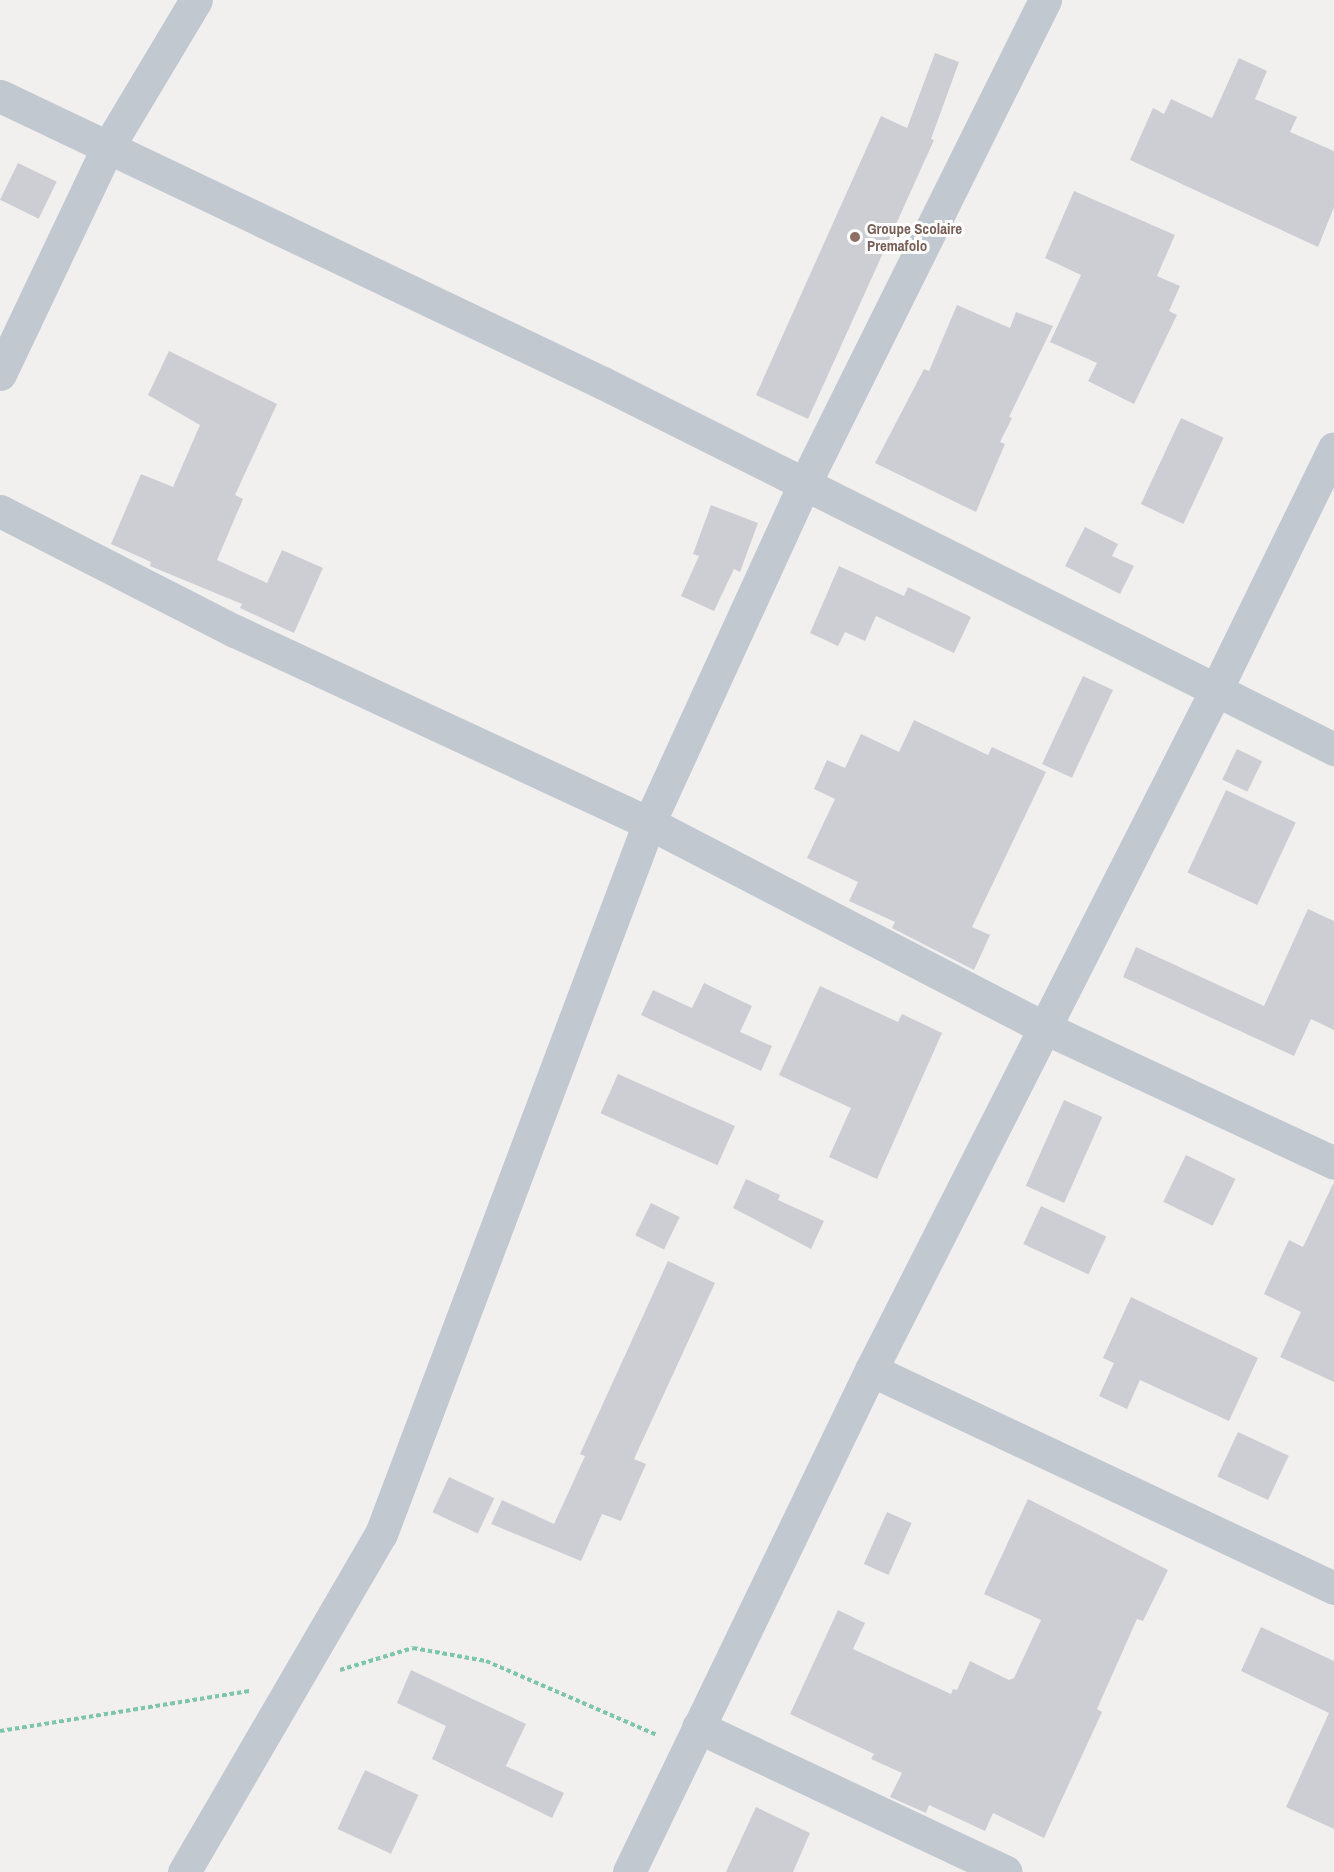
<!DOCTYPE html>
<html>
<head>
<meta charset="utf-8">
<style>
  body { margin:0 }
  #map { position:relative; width:1334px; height:1872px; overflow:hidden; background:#f2f0ef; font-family:"Archivo Narrow",sans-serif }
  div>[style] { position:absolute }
  .building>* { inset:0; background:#cdced3; transform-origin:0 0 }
  .path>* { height:4px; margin-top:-2px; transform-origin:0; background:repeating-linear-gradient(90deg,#7dc6a9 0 4.5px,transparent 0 7.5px) }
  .minor>* { height:33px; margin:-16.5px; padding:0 16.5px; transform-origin:16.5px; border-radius:16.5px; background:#c1c8d0 }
  .dots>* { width:16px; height:16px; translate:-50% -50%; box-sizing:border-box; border:3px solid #fff; border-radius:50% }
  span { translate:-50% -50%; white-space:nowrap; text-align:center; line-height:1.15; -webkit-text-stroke:6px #fff; paint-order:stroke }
  .education-label { font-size:15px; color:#785e54; font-weight:700 }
  .left { translate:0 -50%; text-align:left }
</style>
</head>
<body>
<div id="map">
  <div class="building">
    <i style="clip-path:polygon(935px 53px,959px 62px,931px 139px,934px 140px,808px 419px,756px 395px,881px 116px,907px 128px)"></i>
    <i style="clip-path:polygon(1239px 58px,1267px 71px,1255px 99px,1297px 117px,1290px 132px,1334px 151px,1334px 207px,1318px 247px,1130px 160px,1153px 108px,1164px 114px,1171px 99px,1212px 118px)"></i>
    <i style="left:18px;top:163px;width:43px;height:41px;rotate:26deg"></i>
    <i style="clip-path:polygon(1074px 191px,1175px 235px,1157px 276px,1180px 286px,1169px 311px,1177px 315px,1134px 404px,1088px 381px,1097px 363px,1050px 342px,1081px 275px,1045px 258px)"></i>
    <i style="clip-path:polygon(957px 305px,1010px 328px,1016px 312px,1053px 326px,1009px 417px,1012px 418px,1000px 442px,1005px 444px,976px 512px,875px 463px,924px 369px,929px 371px)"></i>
    <i style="clip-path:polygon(169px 351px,277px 404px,235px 495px,243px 499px,217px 560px,267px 583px,282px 550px,323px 568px,294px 633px,240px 608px,242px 604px,150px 566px,151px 562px,111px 544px,141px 474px,173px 487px,200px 425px,148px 395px)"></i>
    <i style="left:1181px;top:418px;width:47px;height:95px;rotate:25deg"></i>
    <i style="clip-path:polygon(711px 505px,758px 523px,740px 572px,734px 569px,714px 611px,681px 596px,699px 556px,693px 554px)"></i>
    <i style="clip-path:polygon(1085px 527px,1118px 544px,1112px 556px,1134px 566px,1120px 594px,1065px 566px)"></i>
    <i style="clip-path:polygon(839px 566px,904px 596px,908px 587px,971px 617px,954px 653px,876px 616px,865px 641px,845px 632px,838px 646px,810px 633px)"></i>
    <i style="left:1083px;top:676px;width:33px;height:97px;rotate:25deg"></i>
    <i style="clip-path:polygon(914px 720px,988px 755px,992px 747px,1046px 772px,972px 927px,990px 935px,974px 970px,892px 928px,895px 922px,849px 901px,858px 882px,807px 858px,835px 799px,814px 789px,827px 760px,845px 768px,861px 734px,899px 752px)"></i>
    <i style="left:1237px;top:749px;width:28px;height:34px;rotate:26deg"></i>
    <i style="left:1226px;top:790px;width:77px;height:91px;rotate:25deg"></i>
    <i style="clip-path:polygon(1308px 909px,1334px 921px,1334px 1030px,1311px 1019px,1294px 1056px,1123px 977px,1136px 947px,1264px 1006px)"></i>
    <i style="clip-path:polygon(704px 983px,752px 1006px,740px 1032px,772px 1046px,761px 1071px,641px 1015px,653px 990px,692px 1008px)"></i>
    <i style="clip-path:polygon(820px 986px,898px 1022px,902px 1014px,942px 1033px,877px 1179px,829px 1157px,851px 1108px,779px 1075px)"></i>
    <i style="left:618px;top:1074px;width:128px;height:43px;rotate:24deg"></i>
    <i style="left:1064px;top:1100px;width:42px;height:94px;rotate:24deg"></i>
    <i style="left:1186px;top:1155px;width:55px;height:52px;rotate:26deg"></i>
    <i style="clip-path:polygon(746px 1179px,780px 1195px,778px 1200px,824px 1221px,811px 1249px,733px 1208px)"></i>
    <i style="clip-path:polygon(1334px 1182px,1334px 1382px,1280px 1357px,1301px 1312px,1264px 1294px,1289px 1240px,1303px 1247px)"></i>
    <i style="left:651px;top:1203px;width:32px;height:36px;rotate:26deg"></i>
    <i style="left:1041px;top:1206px;width:72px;height:42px;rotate:25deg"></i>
    <i style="clip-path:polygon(668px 1261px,715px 1283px,634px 1459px,646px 1464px,621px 1521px,602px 1514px,581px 1561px,491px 1524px,502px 1500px,554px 1524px,585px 1456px,580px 1454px)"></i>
    <i style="clip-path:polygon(1131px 1297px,1258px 1358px,1229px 1421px,1140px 1380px,1127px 1409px,1099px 1396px,1114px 1363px,1103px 1358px)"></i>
    <i style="left:1238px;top:1432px;width:56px;height:49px;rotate:25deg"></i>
    <i style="left:449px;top:1477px;width:50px;height:39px;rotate:25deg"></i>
    <i style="clip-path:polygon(1028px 1499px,1168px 1570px,1143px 1621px,1137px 1619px,1097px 1709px,1102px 1712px,1044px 1838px,993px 1813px,985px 1831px,929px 1805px,926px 1813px,890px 1797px,902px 1773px,871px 1759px,874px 1754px,790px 1714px,838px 1610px,865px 1623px,853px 1649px,951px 1694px,953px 1689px,957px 1690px,970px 1661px,1009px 1680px,1014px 1678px,1041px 1620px,984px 1594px)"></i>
    <i style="left:887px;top:1512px;width:27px;height:57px;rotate:24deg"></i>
    <i style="clip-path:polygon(1261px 1627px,1334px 1661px,1334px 1829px,1286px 1807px,1329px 1713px,1241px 1671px)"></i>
    <i style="clip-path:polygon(411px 1670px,526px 1724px,506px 1766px,564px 1793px,552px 1818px,432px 1759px,446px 1726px,397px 1703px)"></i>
    <i style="left:365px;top:1770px;width:59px;height:65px;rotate:25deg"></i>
    <i style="clip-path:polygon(756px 1807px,810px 1833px,793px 1872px,726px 1872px)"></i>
  </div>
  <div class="path">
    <i style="left:340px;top:1670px;width:76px;rotate:-16.8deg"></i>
    <i style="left:413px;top:1648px;width:74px;rotate:10.1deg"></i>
    <i style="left:486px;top:1661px;width:186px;rotate:23.4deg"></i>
    <i style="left:0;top:1731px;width:254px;rotate:-9.1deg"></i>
  </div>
  <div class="minor">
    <i style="left:0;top:96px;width:668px;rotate:25.45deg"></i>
    <i style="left:603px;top:383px;width:818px;rotate:26.6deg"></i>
    <i style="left:0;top:374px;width:251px;rotate:-64.6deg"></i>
    <i style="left:108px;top:147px;width:171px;rotate:-59.1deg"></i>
    <i style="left:0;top:511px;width:264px;rotate:27.1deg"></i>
    <i style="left:235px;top:631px;width:456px;rotate:24.9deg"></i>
    <i style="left:649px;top:823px;width:446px;rotate:27.4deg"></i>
    <i style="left:1045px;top:1028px;width:319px;rotate:25deg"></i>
    <i style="left:871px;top:1370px;width:512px;rotate:25.21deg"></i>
    <i style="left:698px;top:1727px;width:340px;rotate:25.2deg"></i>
    <i style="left:184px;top:1872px;width:391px;rotate:-59.8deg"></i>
    <i style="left:381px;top:1534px;width:760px;rotate:-69.35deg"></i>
    <i style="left:649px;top:823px;width:372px;rotate:-65.4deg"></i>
    <i style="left:804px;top:485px;width:542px;rotate:-63.58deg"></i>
    <i style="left:629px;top:1872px;width:557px;rotate:-64.26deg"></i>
    <i style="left:871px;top:1370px;width:760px;rotate:-63.1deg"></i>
    <i style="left:1215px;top:692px;width:271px;rotate:-64deg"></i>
  </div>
  <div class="dots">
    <i style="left:855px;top:237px;background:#8d6e63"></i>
  </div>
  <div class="education-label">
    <span class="left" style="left:867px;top:237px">Groupe Scolaire<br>Premafolo</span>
  </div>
</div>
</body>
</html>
